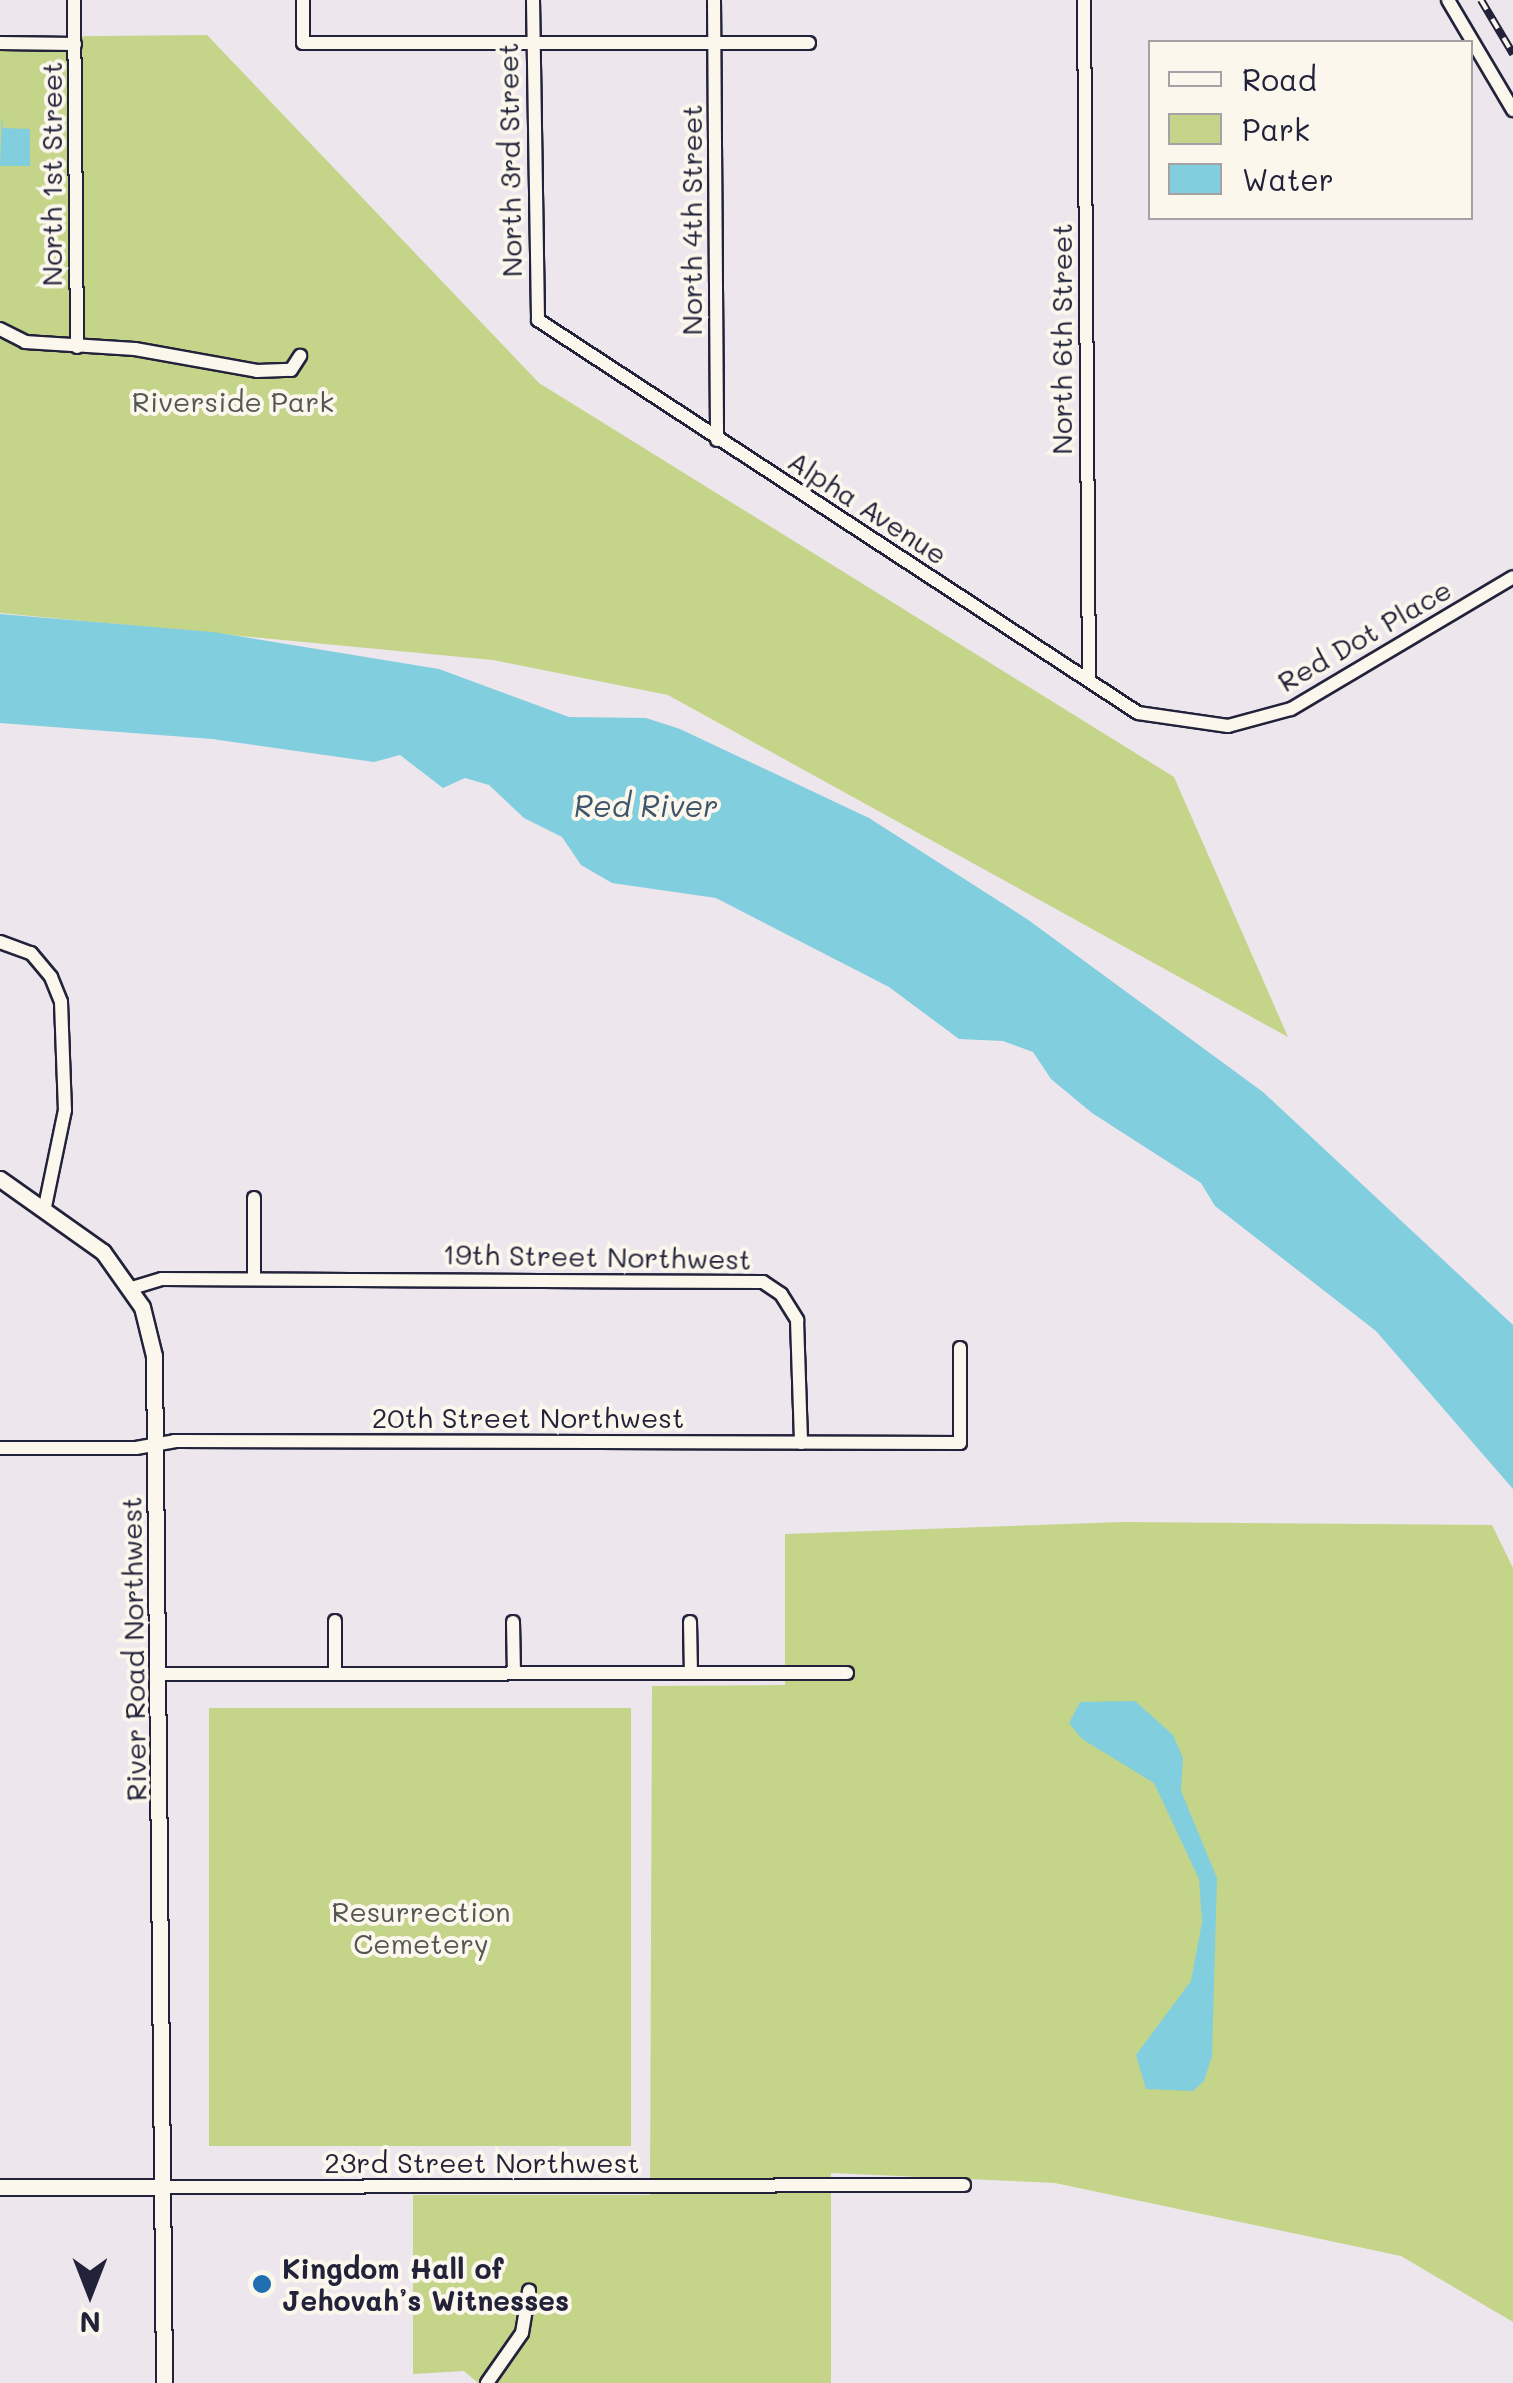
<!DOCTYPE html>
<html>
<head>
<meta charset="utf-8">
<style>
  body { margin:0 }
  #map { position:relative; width:1513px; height:2383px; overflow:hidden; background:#ede6ed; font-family:Mali,sans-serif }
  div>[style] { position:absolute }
  .green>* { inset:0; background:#c4d489; transform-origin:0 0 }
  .water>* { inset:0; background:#81cedf }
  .roads { filter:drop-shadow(2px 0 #22223b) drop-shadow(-2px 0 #22223b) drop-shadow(0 2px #22223b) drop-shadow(0 -2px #22223b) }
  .minor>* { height:12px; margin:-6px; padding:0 6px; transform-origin:6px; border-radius:6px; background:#fbf7ec }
  .tertiary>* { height:15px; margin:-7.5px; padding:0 7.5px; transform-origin:7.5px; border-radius:7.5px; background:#fbf7ec }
  .rail>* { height:8px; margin-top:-4px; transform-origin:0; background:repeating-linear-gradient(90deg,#fbf7ec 0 11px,#22223b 0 22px); box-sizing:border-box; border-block:2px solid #22223b }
  .dots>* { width:28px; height:28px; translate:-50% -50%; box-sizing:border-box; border:5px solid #fbf7ec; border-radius:50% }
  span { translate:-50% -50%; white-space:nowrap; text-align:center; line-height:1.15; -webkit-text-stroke:8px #fbf7ec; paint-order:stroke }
  .street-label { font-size:28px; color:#22223b }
  .park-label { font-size:28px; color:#535752 }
  .poi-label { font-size:28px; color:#22223b; font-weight:700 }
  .left { translate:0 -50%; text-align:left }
  .water-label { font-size:30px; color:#3e566c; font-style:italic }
  .legend { position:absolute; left:1148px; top:40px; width:325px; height:180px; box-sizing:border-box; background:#fbf7ec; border:2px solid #a4a2a5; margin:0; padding:12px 18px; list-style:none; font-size:30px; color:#22223b }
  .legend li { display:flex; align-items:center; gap:20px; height:50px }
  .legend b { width:50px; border:2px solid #a4a2a5 }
  .north { position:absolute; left:40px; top:2243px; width:100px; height:100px; -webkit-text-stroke:8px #fbf7ec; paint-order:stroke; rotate:180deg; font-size:28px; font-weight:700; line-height:40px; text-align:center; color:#22223b }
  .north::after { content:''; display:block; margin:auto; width:35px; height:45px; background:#22223b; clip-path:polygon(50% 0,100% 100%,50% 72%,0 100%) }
</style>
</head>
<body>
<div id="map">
  <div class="green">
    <i style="clip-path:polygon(207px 35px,539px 383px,1174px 777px,1288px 1037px,668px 695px,493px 660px,0 613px,0 37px)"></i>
    <i style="clip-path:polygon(1123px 1522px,1492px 1525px,1513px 1568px,1513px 2322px,1401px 2256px,1055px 2183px,831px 2173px,831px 2383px,478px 2383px,464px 2371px,413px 2374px,413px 2195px,650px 2195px,652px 1686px,785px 1685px,785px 1534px)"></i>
    <i style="left:631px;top:1708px;width:438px;height:422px;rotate:90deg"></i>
  </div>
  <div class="water">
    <i style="clip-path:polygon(2px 116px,3px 128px,30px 129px,30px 166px,0 166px)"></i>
    <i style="clip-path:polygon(0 614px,213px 632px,439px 669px,569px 717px,646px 718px,680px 729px,869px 818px,1027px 919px,1263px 1092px,1513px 1325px,1513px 1489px,1376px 1331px,1215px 1206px,1201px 1183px,1092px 1113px,1051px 1079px,1033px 1052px,1003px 1041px,959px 1039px,889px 987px,716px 898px,612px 883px,581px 865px,562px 837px,524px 818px,489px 785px,465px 778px,443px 788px,400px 755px,374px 762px,212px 739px,0 723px)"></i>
    <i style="clip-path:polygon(1135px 1701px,1173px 1735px,1183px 1758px,1181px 1791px,1217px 1878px,1212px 2056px,1204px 2081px,1193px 2091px,1146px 2089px,1136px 2055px,1191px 1981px,1202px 1922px,1199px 1879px,1154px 1783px,1082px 1739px,1069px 1723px,1080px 1702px)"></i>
  </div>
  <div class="roads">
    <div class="minor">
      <i style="left:74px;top:0;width:347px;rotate:89.5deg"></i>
      <i style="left:303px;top:0;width:43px;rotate:90deg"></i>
      <i style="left:303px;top:43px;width:506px"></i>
      <i style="left:533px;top:0;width:320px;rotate:89.1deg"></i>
      <i style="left:538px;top:320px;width:717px;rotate:33.22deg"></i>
      <i style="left:1138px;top:713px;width:91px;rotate:8.2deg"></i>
      <i style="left:1228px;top:726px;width:65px;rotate:-15.1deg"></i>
      <i style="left:1291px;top:709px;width:258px;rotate:-30.7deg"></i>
      <i style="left:714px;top:0;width:440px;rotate:89.6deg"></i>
      <i style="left:1084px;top:0;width:677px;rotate:89.58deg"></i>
      <i style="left:1448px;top:0;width:128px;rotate:59.4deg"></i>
      <i style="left:0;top:43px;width:75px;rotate:0.8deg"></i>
      <i style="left:0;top:329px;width:28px;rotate:27deg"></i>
      <i style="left:25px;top:342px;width:110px;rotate:3.6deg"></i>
      <i style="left:135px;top:349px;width:124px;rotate:10.2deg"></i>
      <i style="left:257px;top:371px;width:34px;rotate:-2deg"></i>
      <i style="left:291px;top:370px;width:17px;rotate:-57deg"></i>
      <i style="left:0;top:942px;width:33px;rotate:20deg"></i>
      <i style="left:31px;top:953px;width:31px;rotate:50deg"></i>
      <i style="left:51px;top:977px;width:27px;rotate:68deg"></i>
      <i style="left:61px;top:1002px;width:108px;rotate:87.9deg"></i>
      <i style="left:65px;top:1110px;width:99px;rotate:101.7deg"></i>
      <i style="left:254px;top:1198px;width:81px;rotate:90deg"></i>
      <i style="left:132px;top:1288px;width:31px;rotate:-17deg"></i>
      <i style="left:162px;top:1279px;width:601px;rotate:0.29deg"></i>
      <i style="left:763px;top:1282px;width:22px;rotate:34deg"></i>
      <i style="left:781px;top:1294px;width:31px;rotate:58deg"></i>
      <i style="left:797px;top:1320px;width:123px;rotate:88.1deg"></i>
      <i style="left:0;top:1448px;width:136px"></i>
      <i style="left:136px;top:1448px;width:39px;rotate:-10deg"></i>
      <i style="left:174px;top:1441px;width:786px;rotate:0.15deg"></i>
      <i style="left:960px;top:1443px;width:95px;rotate:-90deg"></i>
      <i style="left:513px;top:1622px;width:50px;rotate:88.9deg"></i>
      <i style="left:690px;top:1622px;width:51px;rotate:88.9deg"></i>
      <i style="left:335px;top:1673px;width:52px;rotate:-90deg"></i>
      <i style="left:158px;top:1674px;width:689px;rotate:-0.08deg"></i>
      <i style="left:163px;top:2187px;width:801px;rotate:-0.14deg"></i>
      <i style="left:487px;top:2383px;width:61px;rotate:-55deg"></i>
      <i style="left:522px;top:2333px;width:43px;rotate:-80.5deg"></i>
    </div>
    <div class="tertiary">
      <i style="left:0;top:1179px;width:126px;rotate:35.3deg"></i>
      <i style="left:103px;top:1252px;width:67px;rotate:54.7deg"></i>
      <i style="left:142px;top:1307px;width:50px;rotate:76.2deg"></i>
      <i style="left:154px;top:1356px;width:1027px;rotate:89.44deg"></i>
      <i style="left:0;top:2187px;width:163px"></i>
    </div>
  </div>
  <div class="rail">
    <i style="left:1481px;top:0;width:63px;rotate:59.3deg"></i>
  </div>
  <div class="dots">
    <i style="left:262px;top:2284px;background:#1f6fb2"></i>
  </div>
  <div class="street-label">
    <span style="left:509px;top:160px;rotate:-91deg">North 3rd Street</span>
    <span style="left:51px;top:174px;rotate:-90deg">North 1st Street</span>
    <span style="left:691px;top:220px;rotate:-90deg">North 4th Street</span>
    <span style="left:1061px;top:339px;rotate:-90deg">North 6th Street</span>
    <span style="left:868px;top:507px;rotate:33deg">Alpha Avenue</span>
    <span style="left:1364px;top:635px;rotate:-30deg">Red Dot Place</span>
    <span style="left:597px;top:1256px;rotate:1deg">19th Street Northwest</span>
    <span style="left:528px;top:1417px">20th Street Northwest</span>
    <span style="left:133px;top:1649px;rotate:-91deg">River Road Northwest</span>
    <span style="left:482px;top:2162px">23rd Street Northwest</span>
  </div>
  <div class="park-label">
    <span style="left:233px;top:401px">Riverside Park</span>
    <span style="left:421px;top:1927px">Resurrection<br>Cemetery</span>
  </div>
  <div class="poi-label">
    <span class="left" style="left:282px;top:2284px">Kingdom Hall of<br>Jehovah’s Witnesses</span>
  </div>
  <div class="water-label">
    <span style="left:646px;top:805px">Red River</span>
  </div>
  <ul class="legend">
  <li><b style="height:12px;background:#fbf7ec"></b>Road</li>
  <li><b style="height:28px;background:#c4d489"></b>Park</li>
  <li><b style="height:28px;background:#81cedf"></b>Water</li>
  </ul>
  <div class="north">N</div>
</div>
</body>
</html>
